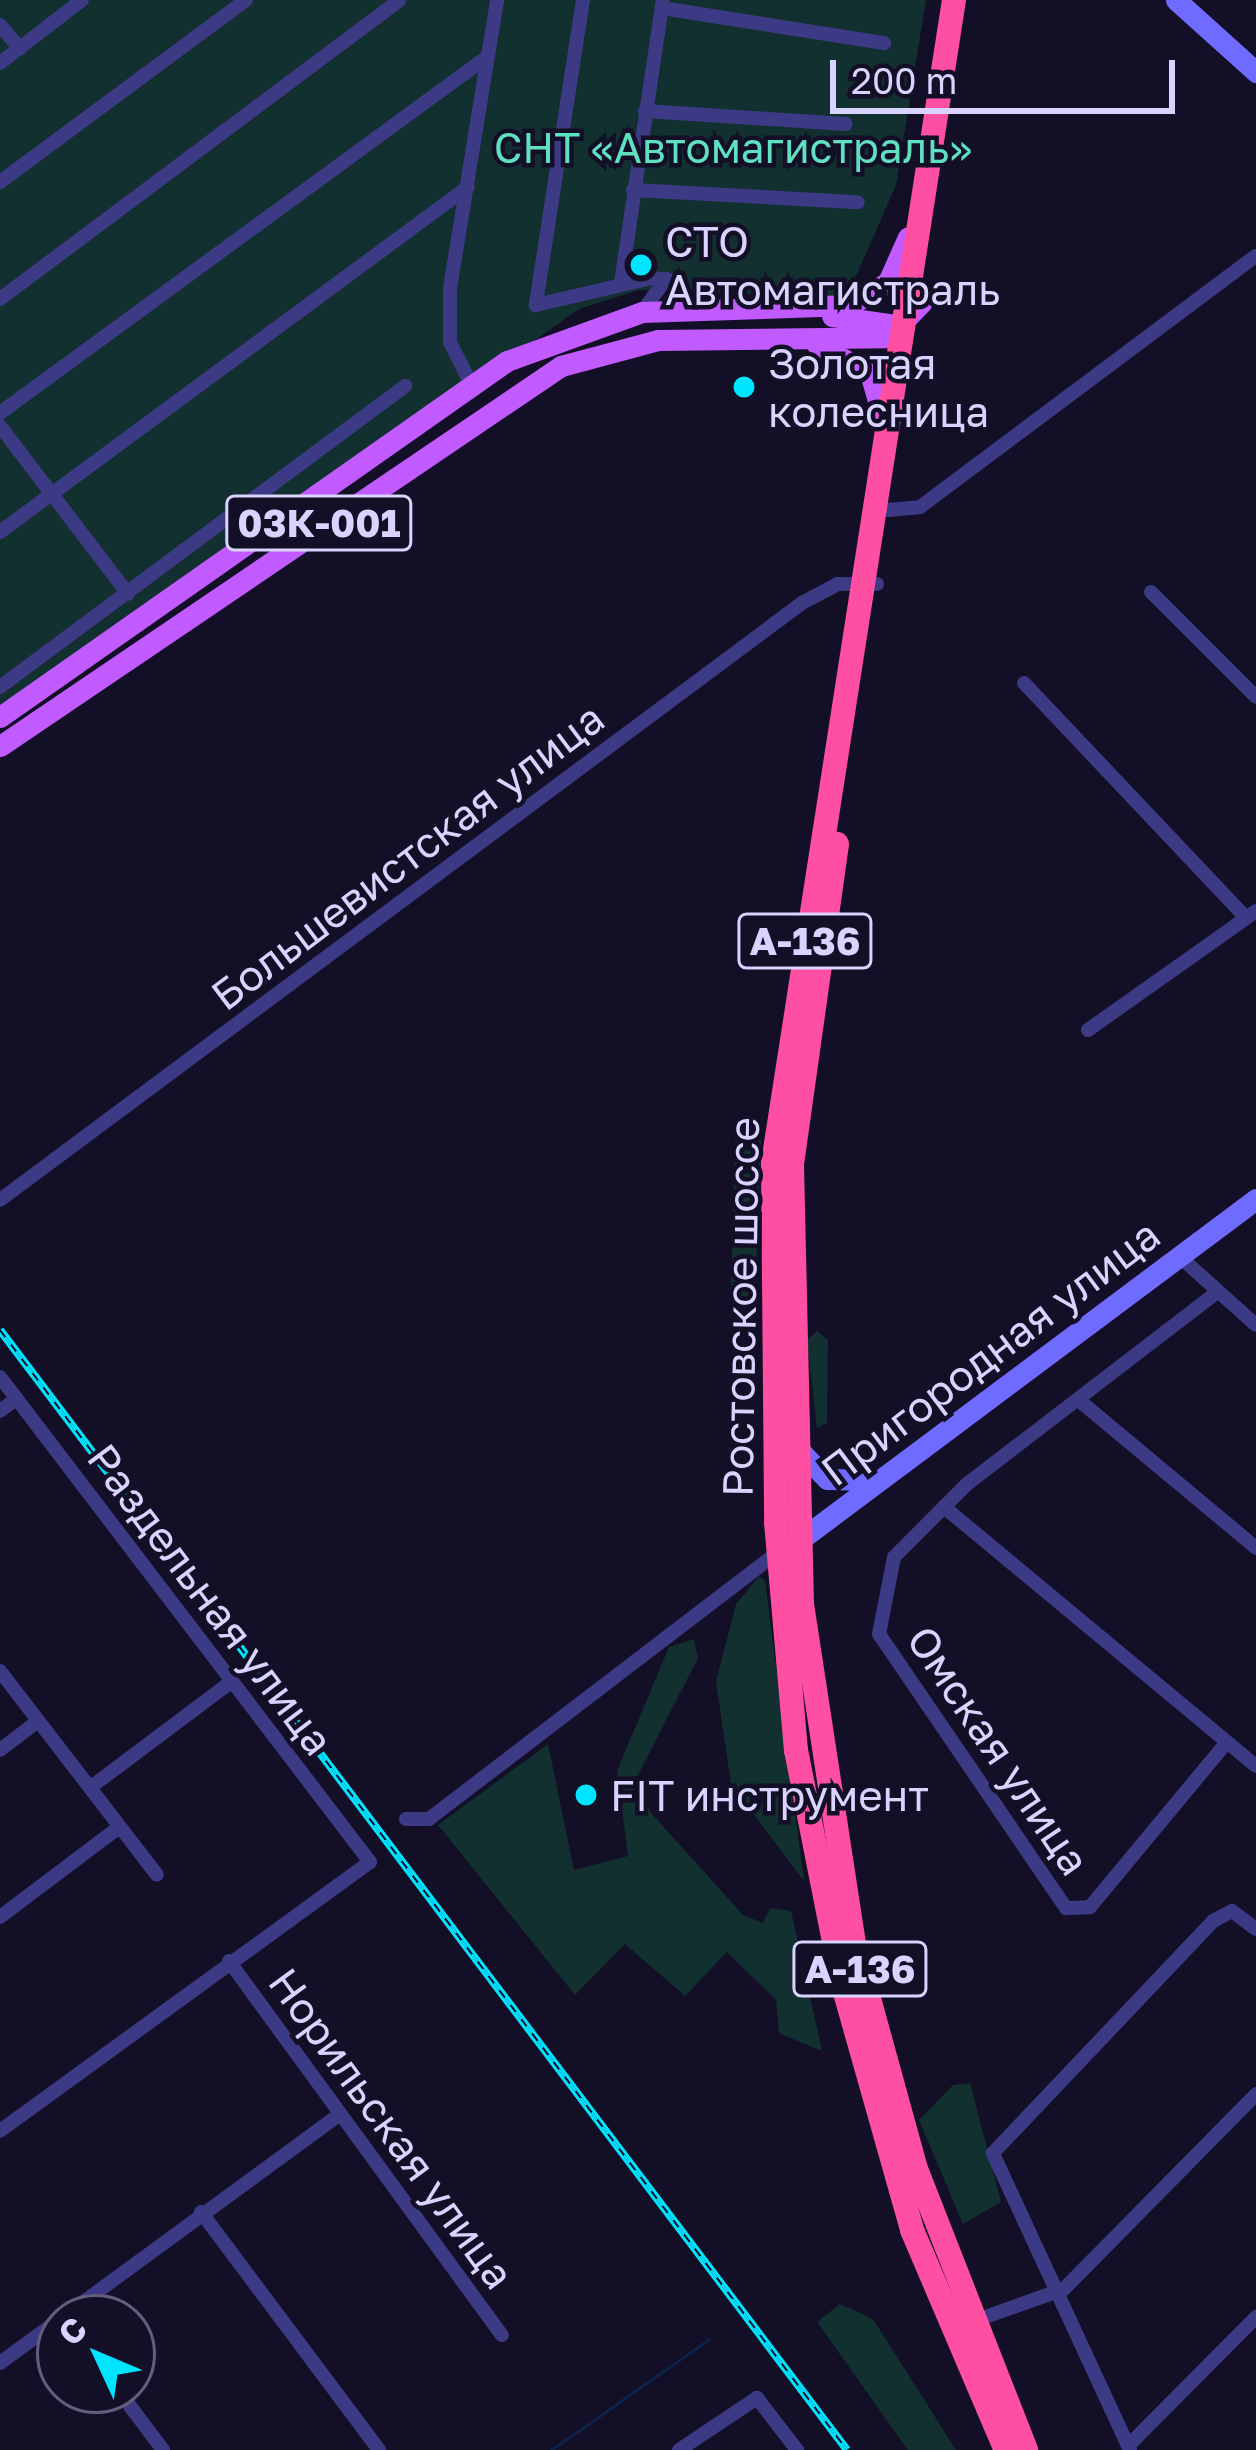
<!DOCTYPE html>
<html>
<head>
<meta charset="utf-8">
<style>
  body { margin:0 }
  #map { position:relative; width:1256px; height:2450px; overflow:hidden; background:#130f26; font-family:"Golos Text",sans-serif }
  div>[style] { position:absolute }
  .green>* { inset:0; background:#12302f }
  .stream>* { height:3px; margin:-1.5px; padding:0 1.5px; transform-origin:1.5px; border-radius:1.5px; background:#0c2248 }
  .street>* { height:14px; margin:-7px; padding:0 7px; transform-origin:7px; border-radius:7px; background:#3d3a85 }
  .secondary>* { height:21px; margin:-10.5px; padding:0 10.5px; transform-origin:10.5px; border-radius:10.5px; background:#6f6bff }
  .primary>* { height:21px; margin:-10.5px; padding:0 10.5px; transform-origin:10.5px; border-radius:10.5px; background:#c25bff }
  .highway>* { height:24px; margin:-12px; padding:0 12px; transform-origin:12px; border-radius:12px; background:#ff4fa3 }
  .rail>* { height:8px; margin-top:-4px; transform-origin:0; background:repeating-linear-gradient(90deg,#130f26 0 9px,#00e5ff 0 18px); box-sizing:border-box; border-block:3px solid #00e5ff }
  .dots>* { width:33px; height:33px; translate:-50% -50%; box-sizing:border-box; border:6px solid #130f26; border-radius:50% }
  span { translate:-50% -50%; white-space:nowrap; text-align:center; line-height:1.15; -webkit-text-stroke:9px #130f26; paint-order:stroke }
  .shield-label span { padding:3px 9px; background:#130f26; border:3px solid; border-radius:9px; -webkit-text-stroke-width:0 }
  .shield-label { font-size:39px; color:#d9d4ff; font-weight:700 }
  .park-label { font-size:42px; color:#5fe0c0 }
  .poi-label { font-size:42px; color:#d9d4ff }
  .left { translate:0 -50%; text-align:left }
  .street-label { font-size:42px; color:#d9d4ff }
  .north { position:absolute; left:36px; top:2294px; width:120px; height:120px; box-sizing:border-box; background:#130f26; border:3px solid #625e7d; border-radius:50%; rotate:314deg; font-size:33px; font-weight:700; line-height:48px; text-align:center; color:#d9d4ff }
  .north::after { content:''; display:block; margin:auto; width:42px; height:54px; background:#00e5ff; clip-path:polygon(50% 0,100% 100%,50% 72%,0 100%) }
  .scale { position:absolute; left:830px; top:60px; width:345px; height:54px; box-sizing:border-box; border:6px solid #d9d4ff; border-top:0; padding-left:15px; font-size:36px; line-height:42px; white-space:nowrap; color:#d9d4ff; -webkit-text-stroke:9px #130f26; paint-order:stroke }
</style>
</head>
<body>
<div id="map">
  <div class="green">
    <i style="clip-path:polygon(0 0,926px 0,896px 185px,847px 297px,639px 290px,579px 309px,0 718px)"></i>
    <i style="clip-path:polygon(762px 1119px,755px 1296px,747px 1303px,731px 1288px,735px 1140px)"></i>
    <i style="clip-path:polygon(817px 1331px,828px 1340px,827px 1423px,817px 1428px,807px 1340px)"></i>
    <i style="clip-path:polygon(759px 1576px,765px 1581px,804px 1881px,731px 1784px,716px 1682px,736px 1604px)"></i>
    <i style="clip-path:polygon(694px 1639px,698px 1658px,636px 1779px,651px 1813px,743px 1915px,763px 1923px,770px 1908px,791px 1911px,822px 2051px,779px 2033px,776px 2000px,727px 1952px,685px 1996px,625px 1944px,575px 1995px,438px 1825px,548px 1744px,574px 1870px,628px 1856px,617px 1771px,669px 1647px)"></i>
    <i style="clip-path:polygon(970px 2083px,1001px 2202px,963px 2224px,919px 2120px,953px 2085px)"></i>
    <i style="clip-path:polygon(840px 2304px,873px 2319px,956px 2450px,908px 2450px,817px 2322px)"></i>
  </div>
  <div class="stream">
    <i style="left:551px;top:2450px;width:193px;rotate:-35.1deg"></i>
  </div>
  <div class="street">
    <i style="left:583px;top:0;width:309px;rotate:98.8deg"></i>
    <i style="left:536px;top:305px;width:119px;rotate:-13.1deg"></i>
    <i style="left:652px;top:278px;width:23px;rotate:7deg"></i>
    <i style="left:675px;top:281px;width:32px;rotate:62deg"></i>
    <i style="left:662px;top:8px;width:225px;rotate:9deg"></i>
    <i style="left:0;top:25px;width:31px;rotate:50deg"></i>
    <i style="left:0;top:63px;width:103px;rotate:-37.5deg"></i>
    <i style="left:645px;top:111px;width:201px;rotate:3.7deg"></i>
    <i style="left:0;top:182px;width:306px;rotate:-36.5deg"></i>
    <i style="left:633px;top:190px;width:225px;rotate:3.1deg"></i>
    <i style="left:621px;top:283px;width:286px;rotate:-81.6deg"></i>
    <i style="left:0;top:299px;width:499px;rotate:-36.8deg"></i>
    <i style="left:642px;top:312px;width:41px;rotate:-54deg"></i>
    <i style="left:470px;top:382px;width:45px;rotate:-116.6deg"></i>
    <i style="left:450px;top:342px;width:54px;rotate:-90deg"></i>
    <i style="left:450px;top:288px;width:292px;rotate:-80.7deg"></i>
    <i style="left:0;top:413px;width:603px;rotate:-36.17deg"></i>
    <i style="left:0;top:426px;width:211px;rotate:52.7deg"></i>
    <i style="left:888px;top:510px;width:32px;rotate:-5deg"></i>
    <i style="left:920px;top:507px;width:419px;rotate:-36.8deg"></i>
    <i style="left:0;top:532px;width:581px;rotate:-36.4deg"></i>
    <i style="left:1151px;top:592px;width:148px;rotate:45deg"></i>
    <i style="left:1024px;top:683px;width:323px;rotate:46.6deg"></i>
    <i style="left:0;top:687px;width:505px;rotate:-36.62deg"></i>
    <i style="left:1088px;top:1030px;width:206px;rotate:-35.3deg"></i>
    <i style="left:0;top:1200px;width:1000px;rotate:-36.66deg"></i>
    <i style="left:802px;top:603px;width:40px;rotate:-28deg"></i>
    <i style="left:837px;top:584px;width:40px"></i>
    <i style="left:1179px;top:1256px;width:103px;rotate:41.9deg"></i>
    <i style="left:1216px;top:1293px;width:314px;rotate:142.5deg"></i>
    <i style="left:967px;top:1484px;width:103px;rotate:135deg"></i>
    <i style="left:894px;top:1557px;width:78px;rotate:101deg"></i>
    <i style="left:879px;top:1634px;width:332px;rotate:55.7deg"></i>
    <i style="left:1066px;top:1908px;width:24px;rotate:-2deg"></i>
    <i style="left:1090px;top:1907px;width:214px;rotate:-50.3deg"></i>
    <i style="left:0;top:1377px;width:610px;rotate:52.66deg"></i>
    <i style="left:370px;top:1862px;width:457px;rotate:144deg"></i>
    <i style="left:1081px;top:1402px;width:228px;rotate:39.8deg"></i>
    <i style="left:0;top:1411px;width:21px;rotate:-37deg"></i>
    <i style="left:944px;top:1507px;width:405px;rotate:39.7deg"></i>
    <i style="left:0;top:1671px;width:257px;rotate:52.4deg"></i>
    <i style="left:0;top:1750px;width:48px;rotate:-37.3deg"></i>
    <i style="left:95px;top:1784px;width:171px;rotate:-36.9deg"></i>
    <i style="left:406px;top:1819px;width:23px"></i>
    <i style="left:429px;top:1819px;width:438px;rotate:-37.4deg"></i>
    <i style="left:0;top:1917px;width:148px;rotate:-37deg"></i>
    <i style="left:229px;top:1961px;width:463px;rotate:53.9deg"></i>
    <i style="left:201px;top:2212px;width:297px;rotate:53.2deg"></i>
    <i style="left:974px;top:2321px;width:96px;rotate:-19.6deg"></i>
    <i style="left:1064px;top:2289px;width:274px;rotate:-45.4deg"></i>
    <i style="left:0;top:2363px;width:420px;rotate:-36.2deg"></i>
    <i style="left:118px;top:2390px;width:75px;rotate:53.1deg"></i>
    <i style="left:1128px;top:2446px;width:182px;rotate:-45.2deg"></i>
    <i style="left:679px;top:2450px;width:94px;rotate:-33.7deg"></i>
    <i style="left:757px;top:2398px;width:66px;rotate:52.4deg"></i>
    <i style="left:1130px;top:2450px;width:327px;rotate:-114.8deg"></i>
    <i style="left:993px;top:2153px;width:320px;rotate:-46.5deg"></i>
    <i style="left:1213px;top:1921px;width:21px;rotate:-28deg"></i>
    <i style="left:1232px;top:1911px;width:30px;rotate:37deg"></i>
  </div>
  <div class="secondary">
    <i style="left:1176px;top:0;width:108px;rotate:42deg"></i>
    <i style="left:797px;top:1448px;width:43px;rotate:45.9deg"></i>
    <i style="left:827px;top:1479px;width:48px;rotate:1.2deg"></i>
    <i style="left:789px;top:1548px;width:583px;rotate:-36.77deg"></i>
  </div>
  <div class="primary">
    <i style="left:832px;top:316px;width:73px;rotate:7.9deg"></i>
    <i style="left:817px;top:345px;width:60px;rotate:27.8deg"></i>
    <i style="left:870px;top:373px;width:50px;rotate:73.7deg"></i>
    <i style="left:0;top:717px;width:620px;rotate:-35.08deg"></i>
    <i style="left:507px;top:361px;width:144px;rotate:-19.9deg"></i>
    <i style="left:642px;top:312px;width:208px;rotate:-1.9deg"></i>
    <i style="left:850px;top:305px;width:44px;rotate:-31.2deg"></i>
    <i style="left:888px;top:282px;width:49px;rotate:-66deg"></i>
    <i style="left:0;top:746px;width:678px;rotate:-34.11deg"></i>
    <i style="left:561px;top:366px;width:100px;rotate:-15deg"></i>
    <i style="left:658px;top:340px;width:230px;rotate:-0.7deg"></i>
    <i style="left:888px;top:337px;width:49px;rotate:-45.8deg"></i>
  </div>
  <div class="highway">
    <i style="left:954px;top:0;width:1177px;rotate:98.85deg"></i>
    <i style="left:773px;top:1163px;width:359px;rotate:89.5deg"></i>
    <i style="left:776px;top:1522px;width:229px;rotate:85deg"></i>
    <i style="left:796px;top:1750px;width:237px;rotate:78.8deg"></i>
    <i style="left:842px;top:1982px;width:258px;rotate:74.2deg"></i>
    <i style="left:912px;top:2230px;width:239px;rotate:66.9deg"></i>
    <i style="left:837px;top:844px;width:324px;rotate:98deg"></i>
    <i style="left:792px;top:1165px;width:439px;rotate:88.7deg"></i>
    <i style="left:802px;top:1604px;width:344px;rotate:81.3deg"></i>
    <i style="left:854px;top:1944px;width:233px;rotate:74.6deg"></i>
    <i style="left:916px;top:2169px;width:302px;rotate:68.6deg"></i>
  </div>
  <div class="rail">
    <i style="left:0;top:1330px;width:1404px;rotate:52.9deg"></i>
  </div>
  <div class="dots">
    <i style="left:641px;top:265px;background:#00e5ff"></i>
    <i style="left:744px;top:387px;background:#00e5ff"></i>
    <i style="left:586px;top:1795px;background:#00e5ff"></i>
  </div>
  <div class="shield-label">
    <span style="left:319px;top:523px">03К-001</span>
    <span style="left:805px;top:941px">А-136</span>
    <span style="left:860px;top:1969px">А-136</span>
  </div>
  <div class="park-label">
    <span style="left:733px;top:147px">СНТ «Автомагистраль»</span>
  </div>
  <div class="poi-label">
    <span class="left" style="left:665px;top:265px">СТО<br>Автомагистраль</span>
    <span class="left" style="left:768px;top:387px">Золотая<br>колесница</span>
    <span class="left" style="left:610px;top:1795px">FIT инструмент</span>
  </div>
  <div class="street-label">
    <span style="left:407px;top:856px;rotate:-37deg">Большевистская улица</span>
    <span style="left:740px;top:1307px;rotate:-89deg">Ростовское шоссе</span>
    <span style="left:990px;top:1352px;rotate:-37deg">Пригородная улица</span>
    <span style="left:211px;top:1599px;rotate:53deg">Раздельная улица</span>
    <span style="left:999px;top:1750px;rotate:56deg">Омская улица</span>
    <span style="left:392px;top:2128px;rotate:54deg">Норильская улица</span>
  </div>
  <div class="north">С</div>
  <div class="scale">200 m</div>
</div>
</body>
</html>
